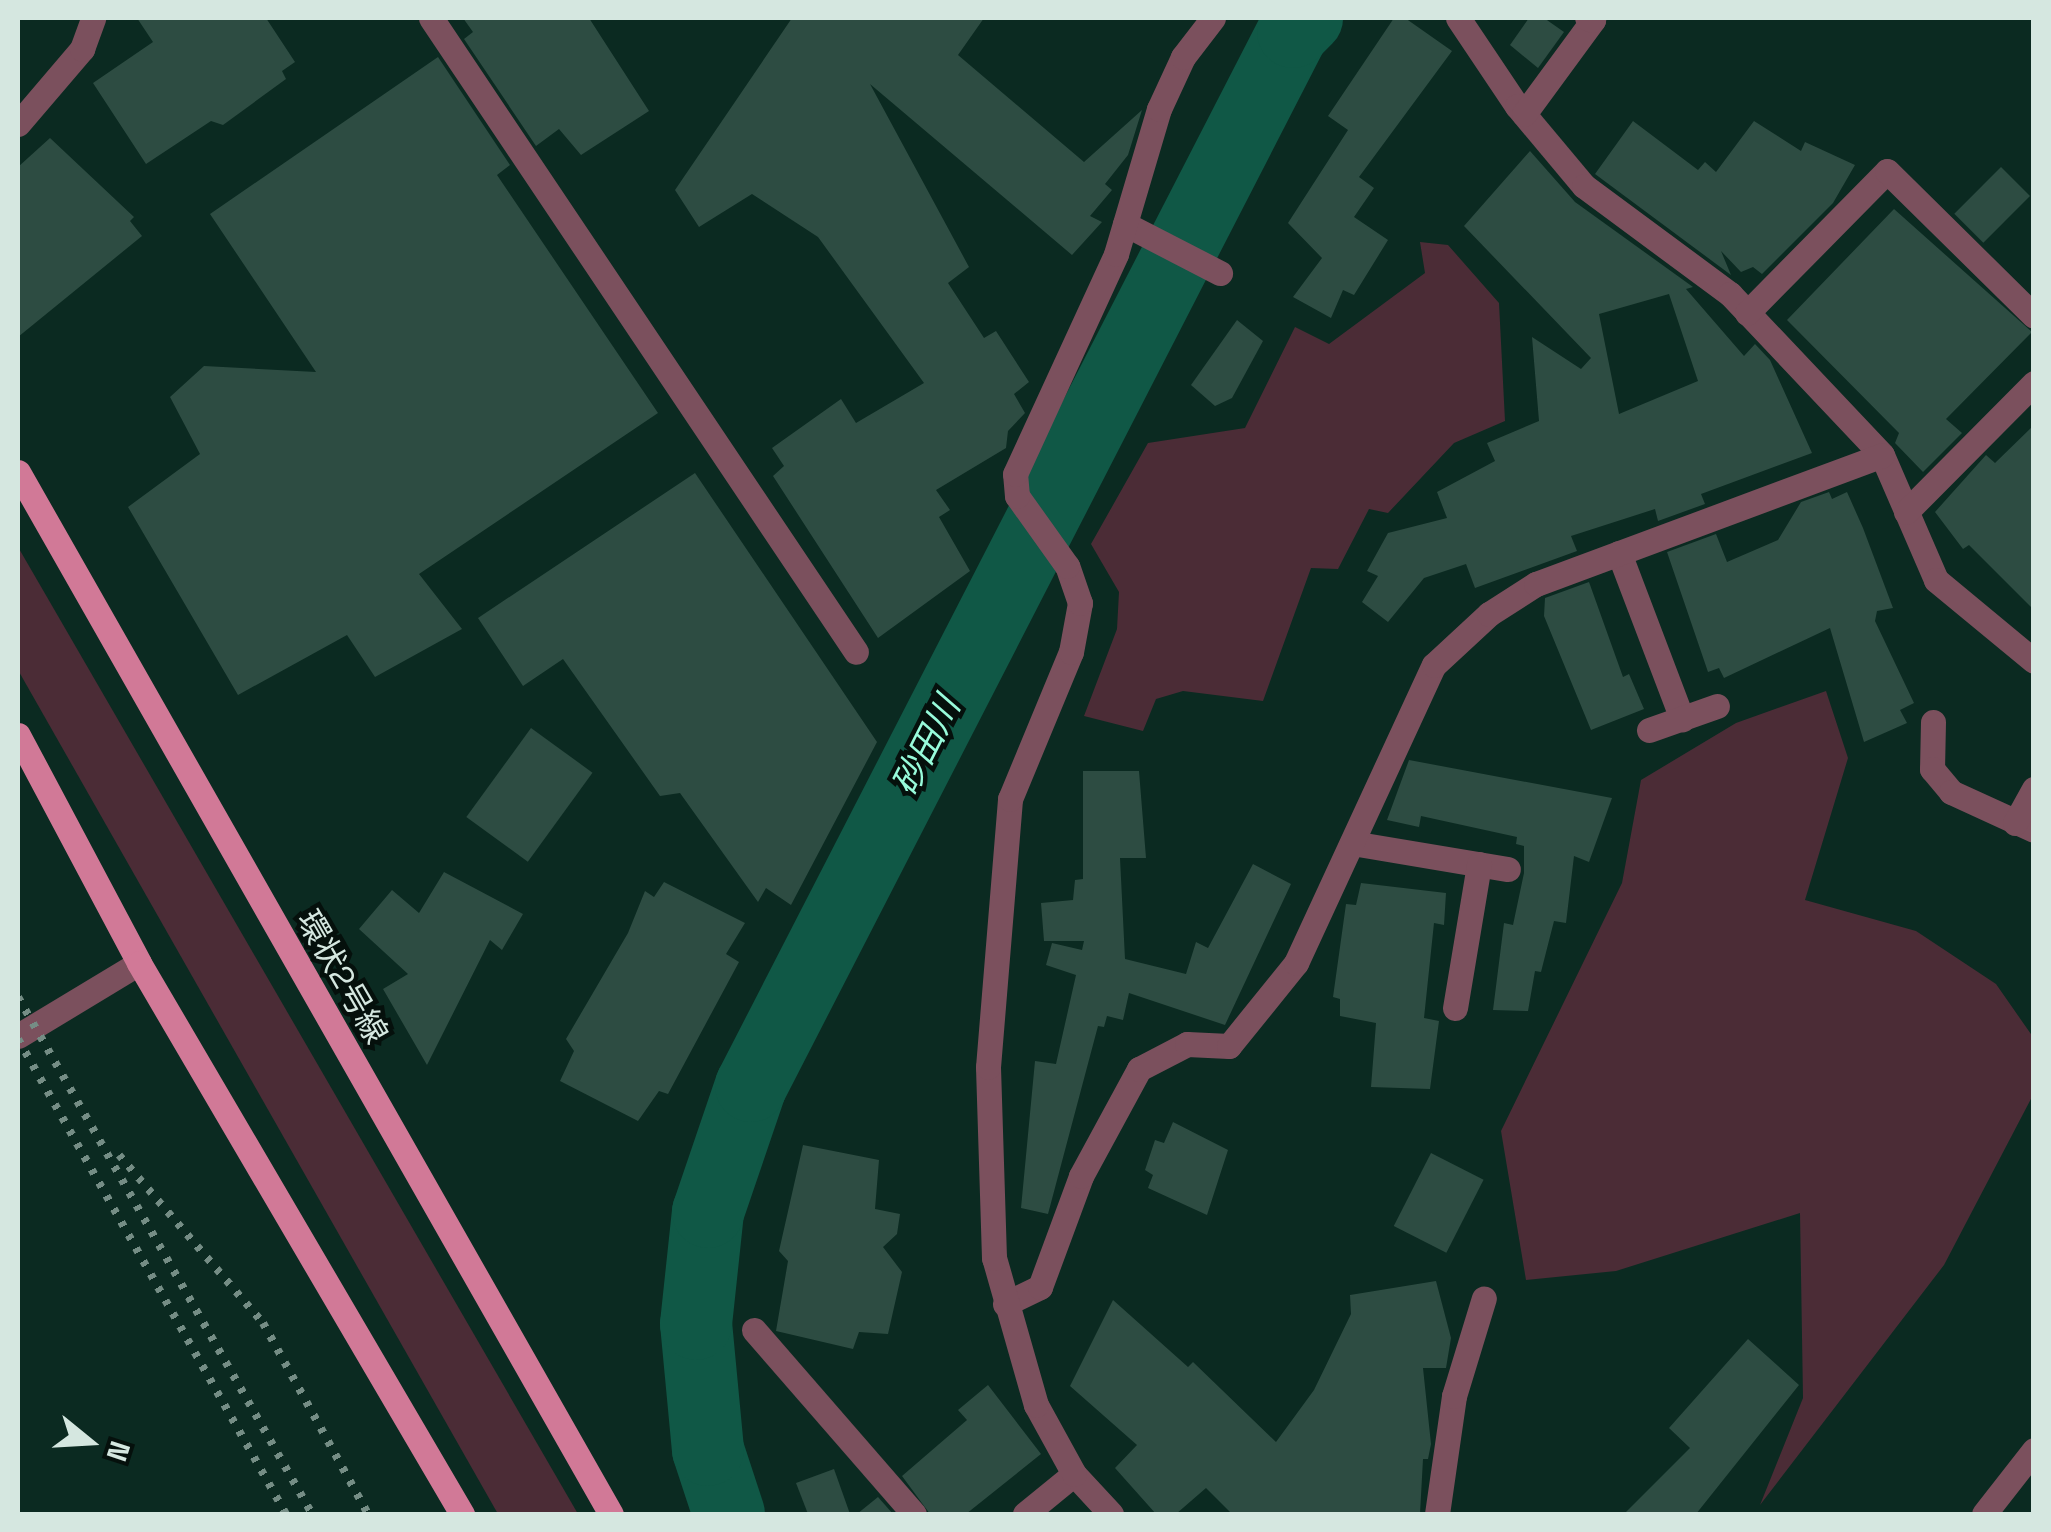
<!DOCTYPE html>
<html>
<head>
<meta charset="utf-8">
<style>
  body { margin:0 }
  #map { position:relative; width:2051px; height:1532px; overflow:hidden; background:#0b2a21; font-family:"Space Grotesk","Noto Sans JP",sans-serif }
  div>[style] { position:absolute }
  .green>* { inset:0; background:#4b2c36 }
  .river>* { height:72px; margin:-36px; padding:0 36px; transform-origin:36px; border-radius:36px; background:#105846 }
  .building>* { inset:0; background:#2d4c42; transform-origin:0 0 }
  .minor>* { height:25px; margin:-12.5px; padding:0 12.5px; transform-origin:12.5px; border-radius:12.5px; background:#7b505d }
  .major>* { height:25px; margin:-12.5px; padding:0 12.5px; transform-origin:12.5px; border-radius:12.5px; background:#d17997 }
  .rail>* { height:8px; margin-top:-4px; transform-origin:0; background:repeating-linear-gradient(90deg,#758d85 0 5px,transparent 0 15px) }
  span { translate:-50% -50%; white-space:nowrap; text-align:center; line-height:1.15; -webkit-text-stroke:9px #05100c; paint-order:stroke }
  .street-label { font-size:32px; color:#d5e7e0 }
  .water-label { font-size:35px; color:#98fbdb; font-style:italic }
  .frame { position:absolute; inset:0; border:20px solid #d5e7e0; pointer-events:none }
  .north { position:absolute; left:40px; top:1392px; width:100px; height:100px; -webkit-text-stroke:8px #05100c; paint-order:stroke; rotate:108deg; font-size:28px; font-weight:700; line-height:40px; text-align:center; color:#d5e7e0 }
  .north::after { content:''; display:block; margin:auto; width:35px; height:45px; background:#d5e7e0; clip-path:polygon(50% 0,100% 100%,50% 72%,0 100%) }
</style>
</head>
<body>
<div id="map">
  <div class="green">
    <i style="clip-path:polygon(1420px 242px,1448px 245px,1499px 303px,1505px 421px,1454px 443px,1388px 513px,1369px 509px,1338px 569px,1311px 568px,1263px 701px,1183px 691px,1156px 699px,1143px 731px,1084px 716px,1117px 629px,1119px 592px,1091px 544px,1148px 443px,1245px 428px,1295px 327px,1329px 344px,1425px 273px)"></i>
    <i style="clip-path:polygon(18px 547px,578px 1514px,498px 1514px,18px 670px)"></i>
    <i style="clip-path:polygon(1826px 691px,1848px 758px,1805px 900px,1916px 931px,1996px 984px,2033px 1037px,2033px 1095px,1944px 1265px,1760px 1505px,1803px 1398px,1800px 1213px,1616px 1271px,1526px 1280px,1501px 1131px,1622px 883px,1641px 780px,1736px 723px)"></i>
  </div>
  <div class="river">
    <i style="left:729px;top:1514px;width:67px;rotate:-108.2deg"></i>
    <i style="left:708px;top:1450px;width:127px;rotate:-95.4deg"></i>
    <i style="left:696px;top:1324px;width:113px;rotate:-83.9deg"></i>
    <i style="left:708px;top:1212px;width:133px;rotate:-71.2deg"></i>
    <i style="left:751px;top:1086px;width:1185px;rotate:-62.79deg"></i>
    <i style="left:1293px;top:32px;width:20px;rotate:-45deg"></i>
  </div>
  <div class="building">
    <i style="clip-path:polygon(137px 18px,266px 18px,295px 62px,282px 71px,286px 79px,223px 125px,211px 121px,146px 164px,93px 83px,153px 42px)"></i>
    <i style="clip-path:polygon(463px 18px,589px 18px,649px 111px,581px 155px,559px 129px,536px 146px,464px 39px,473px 32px)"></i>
    <i style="clip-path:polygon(792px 18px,984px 18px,958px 55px,1084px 162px,1142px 110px,1128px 155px,1105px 184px,1112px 190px,1090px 216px,1102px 222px,1072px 255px,870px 84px,969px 267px,948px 283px,984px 338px,996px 331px,1029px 382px,1014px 394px,1025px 413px,1008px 431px,1006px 448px,936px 490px,950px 510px,939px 517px,970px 571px,878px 638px,773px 476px,784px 466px,772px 448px,841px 399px,856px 423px,924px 383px,818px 237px,752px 194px,699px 227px,675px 190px)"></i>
    <i style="clip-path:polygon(1394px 18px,1405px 18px,1452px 51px,1359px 177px,1374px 188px,1354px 217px,1388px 240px,1354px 295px,1343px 290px,1331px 318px,1293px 297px,1322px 258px,1288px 223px,1348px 130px,1328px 116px)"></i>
    <i style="clip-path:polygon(1529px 18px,1544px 18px,1564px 32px,1538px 68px,1510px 45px)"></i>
    <i style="clip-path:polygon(438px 57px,510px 165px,497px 175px,658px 413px,419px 574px,462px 629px,375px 677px,347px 635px,238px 695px,128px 507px,200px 454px,170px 397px,204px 366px,316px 372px,210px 214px)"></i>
    <i style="clip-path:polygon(1633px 121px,1698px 170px,1705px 162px,1716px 172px,1754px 121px,1801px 151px,1805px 142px,1855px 165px,1833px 203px,1762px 274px,1753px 267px,1741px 272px,1721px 251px,1731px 275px,1595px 174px)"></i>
    <i style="clip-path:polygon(50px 138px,134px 217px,130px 221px,142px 236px,18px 337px,18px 167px)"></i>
    <i style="clip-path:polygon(evenodd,1530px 151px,1575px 202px,1693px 287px,1686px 289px,1744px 356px,1755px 344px,1770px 360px,1812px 453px,1701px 494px,1705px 504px,1658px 521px,1655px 509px,1571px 536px,1577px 551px,1475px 588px,1466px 564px,1424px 578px,1388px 622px,1362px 602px,1378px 576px,1367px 571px,1388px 533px,1447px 518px,1437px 492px,1495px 461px,1487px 443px,1539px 421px,1532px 337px,1581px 369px,1591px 358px,1464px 226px,1530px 151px,1669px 294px,1698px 381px,1619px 414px,1599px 314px,1669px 294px)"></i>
    <i style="left:2001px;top:167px;width:41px;height:66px;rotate:45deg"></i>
    <i style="clip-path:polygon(1894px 209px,2032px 332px,1946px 419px,1962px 433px,1923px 472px,1895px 443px,1899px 433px,1787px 320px)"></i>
    <i style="clip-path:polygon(1237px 320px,1263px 341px,1232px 398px,1215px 406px,1191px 385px)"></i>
    <i style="clip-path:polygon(2034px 425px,2034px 610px,1969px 545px,1963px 549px,1935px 512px,1986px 455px,1995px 463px)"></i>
    <i style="clip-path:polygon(695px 473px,877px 742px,791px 905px,766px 888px,758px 902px,680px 793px,660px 796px,563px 659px,523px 686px,478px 618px)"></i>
    <i style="clip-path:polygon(1829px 492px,1832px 499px,1847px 492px,1863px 528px,1893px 608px,1877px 611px,1875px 621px,1914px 703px,1900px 710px,1907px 723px,1864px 742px,1830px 628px,1724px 678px,1719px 668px,1708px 672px,1667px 552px,1716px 534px,1727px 562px,1778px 540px,1801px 502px)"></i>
    <i style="clip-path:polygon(1589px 582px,1623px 677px,1629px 674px,1644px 709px,1591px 730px,1544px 616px,1545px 598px)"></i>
    <i style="left:531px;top:728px;width:76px;height:110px;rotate:36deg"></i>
    <i style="clip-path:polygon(1409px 760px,1612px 798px,1589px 862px,1574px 856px,1566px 923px,1554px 921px,1541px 972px,1535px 971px,1528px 1011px,1493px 1010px,1504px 923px,1513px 925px,1524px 873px,1524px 846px,1516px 844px,1517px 837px,1421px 816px,1419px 827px,1387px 820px)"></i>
    <i style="clip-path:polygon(1083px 771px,1139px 771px,1146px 858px,1120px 858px,1125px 959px,1186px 974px,1196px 942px,1208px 948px,1253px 864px,1291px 884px,1225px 1025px,1129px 993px,1123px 1020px,1107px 1016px,1104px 1027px,1098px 1026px,1048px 1214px,1021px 1208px,1035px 1061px,1056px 1064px,1076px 975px,1046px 965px,1052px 943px,1082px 950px,1084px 941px,1044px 941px,1041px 903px,1073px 900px,1075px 880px,1083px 879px)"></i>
    <i style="clip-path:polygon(444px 872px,523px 914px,502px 950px,490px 940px,427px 1065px,383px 989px,408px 974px,359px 929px,392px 890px,419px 913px)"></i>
    <i style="clip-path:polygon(664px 882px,745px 923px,726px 954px,739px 962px,668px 1094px,659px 1091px,638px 1121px,560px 1081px,574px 1051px,566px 1039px,628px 933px,645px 891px,654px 897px)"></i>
    <i style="clip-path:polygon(1361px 883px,1446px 893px,1444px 925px,1434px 923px,1424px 1018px,1439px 1021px,1430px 1089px,1371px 1087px,1376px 1023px,1340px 1016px,1340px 999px,1333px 997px,1346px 904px,1356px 905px)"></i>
    <i style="clip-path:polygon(1173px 1122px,1228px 1150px,1207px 1215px,1148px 1188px,1153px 1175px,1145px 1170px,1155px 1140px,1164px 1143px)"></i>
    <i style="clip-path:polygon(803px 1145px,879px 1160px,875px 1209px,900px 1214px,897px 1234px,883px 1247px,902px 1272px,888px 1334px,859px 1332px,853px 1349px,776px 1331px,788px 1261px,779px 1251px)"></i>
    <i style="left:1431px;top:1153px;width:59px;height:82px;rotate:27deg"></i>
    <i style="clip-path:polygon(1436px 1281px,1451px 1338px,1446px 1368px,1423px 1368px,1431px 1444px,1428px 1459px,1423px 1459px,1420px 1514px,1232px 1514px,1206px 1488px,1176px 1514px,1156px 1514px,1115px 1468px,1137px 1445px,1070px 1386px,1113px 1300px,1188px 1367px,1193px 1362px,1276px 1442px,1314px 1390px,1351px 1314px,1350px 1295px)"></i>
    <i style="clip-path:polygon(1748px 1339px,1799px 1385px,1696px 1514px,1624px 1514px,1690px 1448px,1669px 1428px)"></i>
    <i style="clip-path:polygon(988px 1385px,1041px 1454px,966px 1514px,930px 1514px,902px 1476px,967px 1420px,958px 1410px)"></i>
    <i style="clip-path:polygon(834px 1469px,850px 1514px,808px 1514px,796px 1483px)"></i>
    <i style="clip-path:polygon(878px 1497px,893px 1514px,857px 1514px)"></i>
  </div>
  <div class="minor">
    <i style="left:431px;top:18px;width:763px;rotate:56.16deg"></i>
    <i style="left:1458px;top:18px;width:106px;rotate:56.2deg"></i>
    <i style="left:1517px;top:106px;width:104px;rotate:50.1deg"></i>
    <i style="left:1584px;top:186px;width:182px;rotate:36.5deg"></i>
    <i style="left:1730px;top:294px;width:221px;rotate:46.6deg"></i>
    <i style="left:1882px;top:455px;width:136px;rotate:66.6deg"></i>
    <i style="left:1936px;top:580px;width:127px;rotate:39.6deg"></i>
    <i style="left:1524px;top:114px;width:117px;rotate:-53.7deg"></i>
    <i style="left:1593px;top:20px;width:6px;rotate:-162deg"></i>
    <i style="left:18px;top:124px;width:99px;rotate:-49.5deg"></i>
    <i style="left:82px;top:49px;width:33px;rotate:-70deg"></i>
    <i style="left:1125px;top:224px;width:107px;rotate:27.3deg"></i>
    <i style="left:1747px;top:313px;width:199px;rotate:-45.4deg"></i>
    <i style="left:1887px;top:171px;width:206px;rotate:44.6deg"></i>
    <i style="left:1906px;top:512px;width:182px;rotate:-45.2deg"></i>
    <i style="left:1619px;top:553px;width:178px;rotate:69.2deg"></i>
    <i style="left:1933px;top:722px;width:47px;rotate:91.2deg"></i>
    <i style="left:1932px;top:769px;width:30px;rotate:50deg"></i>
    <i style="left:1951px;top:792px;width:91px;rotate:24.6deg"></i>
    <i style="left:1649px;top:730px;width:72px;rotate:-19.4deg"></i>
    <i style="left:2015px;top:823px;width:39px;rotate:-61deg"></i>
    <i style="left:1352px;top:843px;width:158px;rotate:9.5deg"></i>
    <i style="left:1455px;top:1008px;width:146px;rotate:-80.5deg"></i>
    <i style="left:18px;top:1036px;width:141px;rotate:-31.1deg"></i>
    <i style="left:1005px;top:1304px;width:39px;rotate:-26deg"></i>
    <i style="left:1040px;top:1287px;width:118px;rotate:-69.7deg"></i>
    <i style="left:1081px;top:1176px;width:122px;rotate:-61.5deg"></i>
    <i style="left:1139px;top:1069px;width:54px;rotate:-27.5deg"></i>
    <i style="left:1187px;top:1044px;width:42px;rotate:2.7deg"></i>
    <i style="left:1229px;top:1046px;width:107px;rotate:-51.1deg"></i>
    <i style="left:1296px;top:963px;width:328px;rotate:-65.2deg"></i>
    <i style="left:1434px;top:665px;width:75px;rotate:-42.8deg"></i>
    <i style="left:1489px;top:614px;width:56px;rotate:-32.6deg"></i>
    <i style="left:1536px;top:584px;width:369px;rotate:-20.4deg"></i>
    <i style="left:754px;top:1330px;width:244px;rotate:49deg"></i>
    <i style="left:1025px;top:1514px;width:63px;rotate:-39.2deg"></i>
    <i style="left:1111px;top:1514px;width:54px;rotate:-132.8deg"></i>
    <i style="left:1074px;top:1474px;width:79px;rotate:-118.8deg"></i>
    <i style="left:1036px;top:1405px;width:153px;rotate:-105.9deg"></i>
    <i style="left:994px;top:1258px;width:191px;rotate:-91.8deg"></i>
    <i style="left:988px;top:1067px;width:269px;rotate:-85.3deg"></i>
    <i style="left:1010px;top:799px;width:159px;rotate:-67.5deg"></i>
    <i style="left:1071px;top:652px;width:50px;rotate:-79.6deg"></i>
    <i style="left:1080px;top:603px;width:39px;rotate:-109deg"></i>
    <i style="left:1067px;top:566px;width:86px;rotate:-125.5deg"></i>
    <i style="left:1017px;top:496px;width:22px;rotate:-95deg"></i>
    <i style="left:1015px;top:474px;width:242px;rotate:-65.3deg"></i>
    <i style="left:1116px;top:254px;width:151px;rotate:-73.5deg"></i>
    <i style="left:1159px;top:109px;width:57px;rotate:-65.2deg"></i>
    <i style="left:1183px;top:57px;width:49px;rotate:-52.4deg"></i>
    <i style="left:1437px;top:1514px;width:119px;rotate:-81.8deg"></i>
    <i style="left:1454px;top:1396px;width:102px;rotate:-73deg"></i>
    <i style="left:1984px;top:1514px;width:81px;rotate:-52deg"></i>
  </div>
  <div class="major">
    <i style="left:18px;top:472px;width:1199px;rotate:60.36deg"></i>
    <i style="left:18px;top:735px;width:258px;rotate:62deg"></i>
    <i style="left:139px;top:963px;width:639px;rotate:59.62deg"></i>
  </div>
  <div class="rail">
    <i style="left:18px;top:997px;width:595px;rotate:60.37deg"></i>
    <i style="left:18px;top:1039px;width:545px;rotate:60.57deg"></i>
    <i style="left:119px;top:1155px;width:221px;rotate:49.4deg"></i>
    <i style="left:263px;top:1323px;width:218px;rotate:61.2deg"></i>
  </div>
  <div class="street-label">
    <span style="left:342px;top:977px;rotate:60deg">環状2号線</span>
  </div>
  <div class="water-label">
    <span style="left:926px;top:746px;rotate:-63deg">砂田川</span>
  </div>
  <div class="frame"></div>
  <div class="north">N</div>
</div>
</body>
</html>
